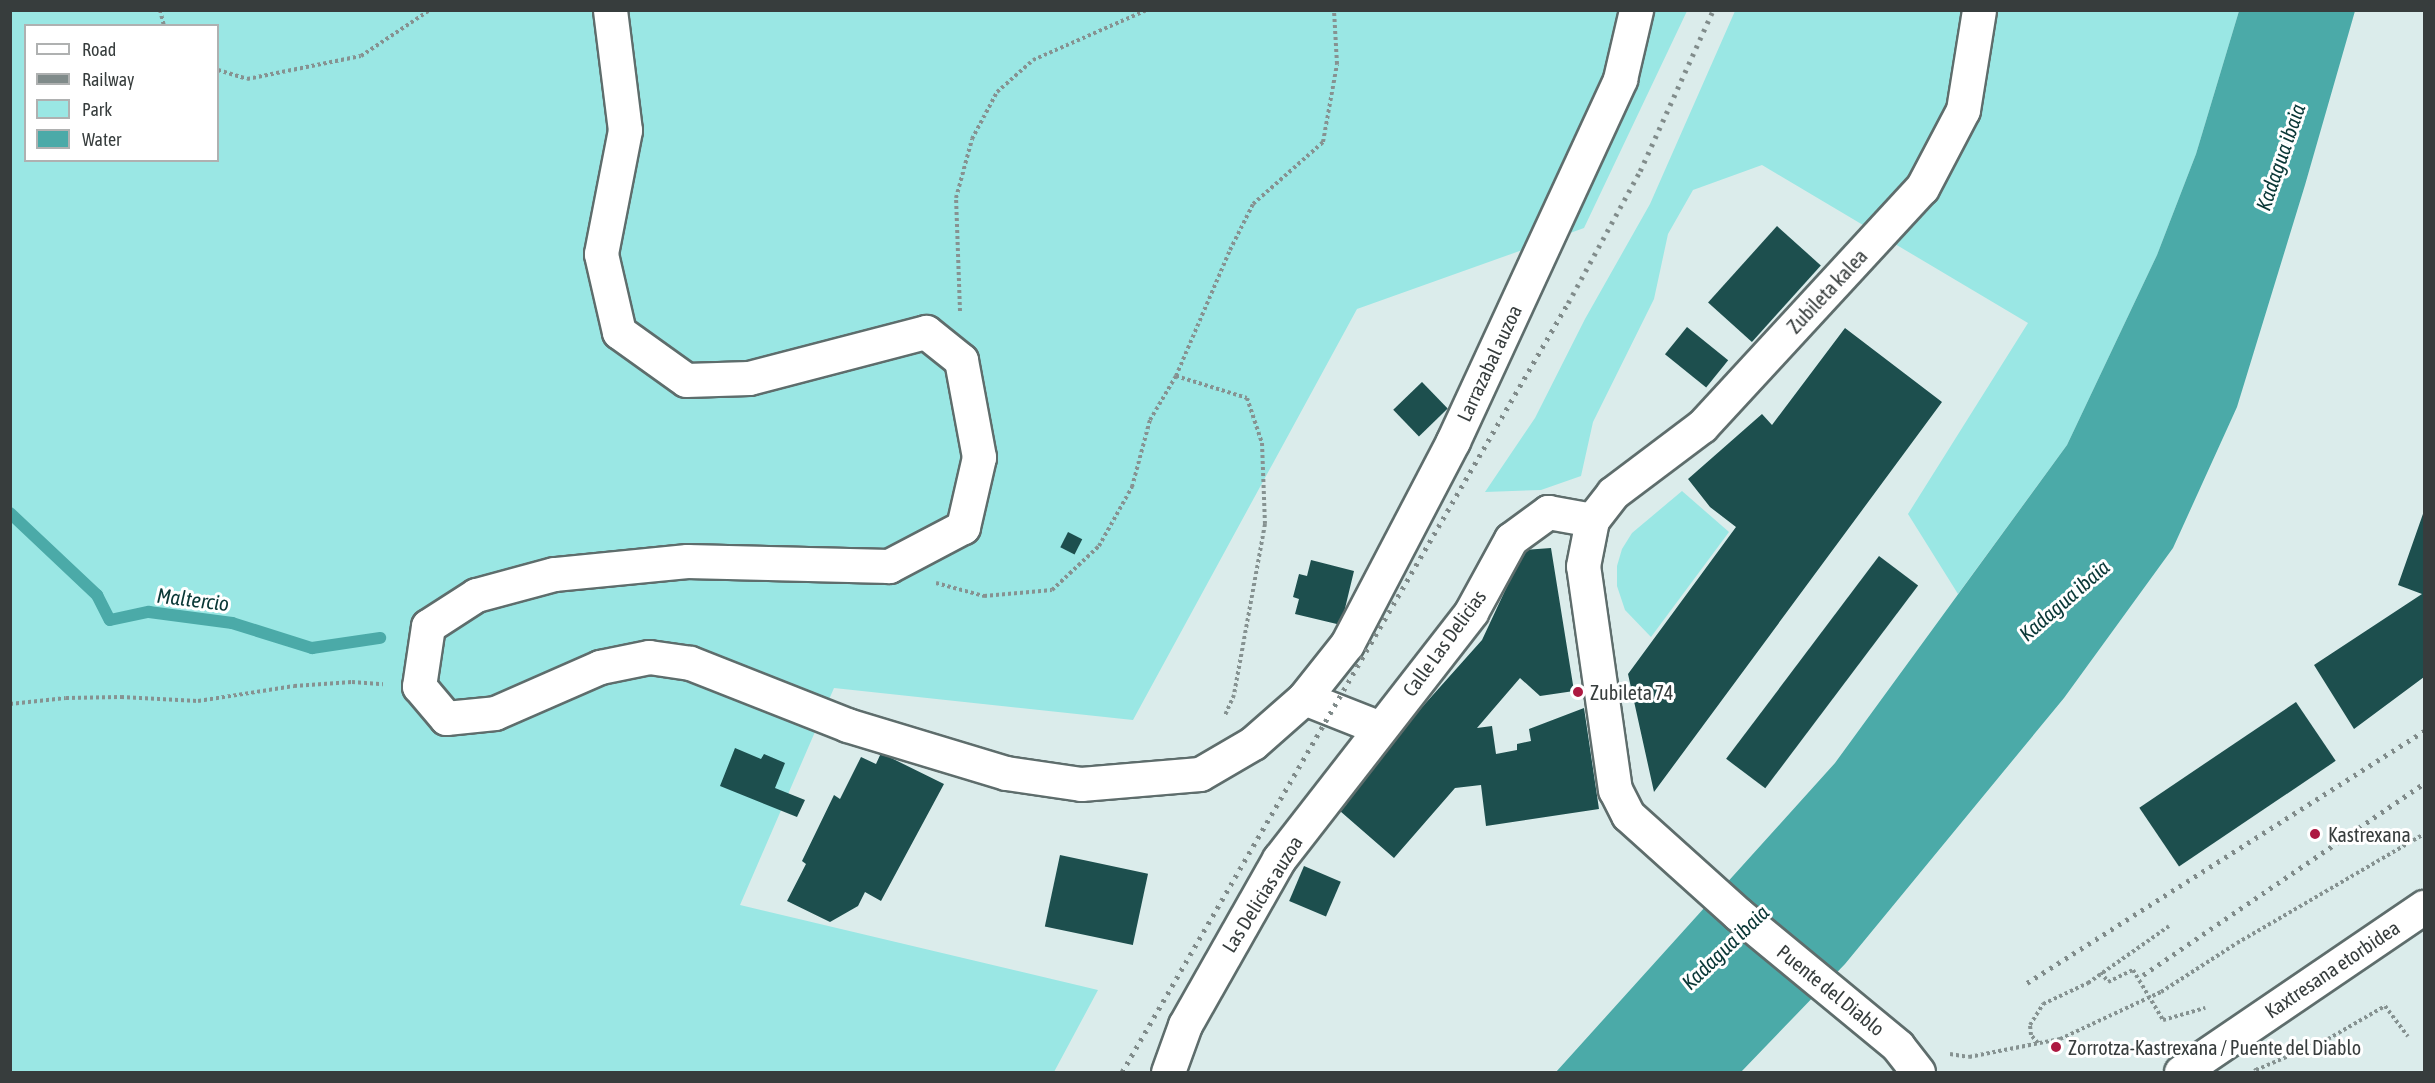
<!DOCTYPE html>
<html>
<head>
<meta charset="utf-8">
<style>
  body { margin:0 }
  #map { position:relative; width:2435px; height:1083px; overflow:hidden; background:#dbeceb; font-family:"Asap Condensed",sans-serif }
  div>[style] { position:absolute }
  .green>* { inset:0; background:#9ae7e4 }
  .water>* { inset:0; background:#4baaa8 }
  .stream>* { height:12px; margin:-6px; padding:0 6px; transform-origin:6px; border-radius:6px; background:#4baaa8 }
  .building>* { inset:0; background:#1d4f4e; transform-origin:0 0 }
  .path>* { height:4px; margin-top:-2px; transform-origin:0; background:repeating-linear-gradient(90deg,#869291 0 3px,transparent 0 6px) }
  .roads { filter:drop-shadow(2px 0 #5e6d6c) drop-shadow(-2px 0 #5e6d6c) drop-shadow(0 2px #5e6d6c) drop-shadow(0 -2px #5e6d6c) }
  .minor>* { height:33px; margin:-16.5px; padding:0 16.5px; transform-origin:16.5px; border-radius:16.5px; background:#fff }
  .tertiary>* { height:33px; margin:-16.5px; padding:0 16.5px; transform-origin:16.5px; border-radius:16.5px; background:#fff }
  .rail>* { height:4.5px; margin-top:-2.25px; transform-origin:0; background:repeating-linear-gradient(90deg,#808b8a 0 3px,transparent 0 9px) }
  .dots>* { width:16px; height:16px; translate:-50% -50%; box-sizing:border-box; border:3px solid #fff; border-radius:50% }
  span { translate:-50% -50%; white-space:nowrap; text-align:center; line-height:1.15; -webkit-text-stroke:6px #fff; paint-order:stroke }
  .street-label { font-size:20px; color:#373d3d }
  .poi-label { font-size:20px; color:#373d3d }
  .left { translate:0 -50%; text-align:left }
  .water-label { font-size:21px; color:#093736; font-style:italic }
  .frame { position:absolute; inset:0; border:12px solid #373d3d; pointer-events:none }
  .legend { position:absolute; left:24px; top:24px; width:195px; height:138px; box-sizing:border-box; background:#fff; border:2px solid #afb1b1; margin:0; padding:8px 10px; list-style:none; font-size:18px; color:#373d3d }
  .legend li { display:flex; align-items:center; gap:12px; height:30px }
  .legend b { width:30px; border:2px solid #afb1b1 }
</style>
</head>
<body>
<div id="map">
  <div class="green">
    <i style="clip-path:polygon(evenodd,10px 11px,1687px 11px,1584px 228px,1357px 309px,1133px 720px,834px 688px,740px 905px,1098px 990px,1054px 1072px,11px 1072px,10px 11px,26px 26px,218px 26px,218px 160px,26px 160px,26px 26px)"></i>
    <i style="clip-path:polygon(1735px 11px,2239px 11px,2196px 154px,2157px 255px,2067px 445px,1958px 594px,1908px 514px,2028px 323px,1762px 165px,1693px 190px,1668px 234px,1654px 299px,1593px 422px,1581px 476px,1541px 490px,1485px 492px,1535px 418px,1585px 319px,1650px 204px)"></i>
    <i style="clip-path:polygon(1682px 491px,1729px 532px,1651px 637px,1625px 610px,1617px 586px,1617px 566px,1622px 549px,1632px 533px)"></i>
  </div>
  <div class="water">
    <i style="clip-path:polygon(2239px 11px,2355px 11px,2305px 185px,2237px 407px,2173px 548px,2064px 698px,1845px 964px,1741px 1072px,1556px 1072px,1835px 763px,2067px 445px,2157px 255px,2196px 154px)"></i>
  </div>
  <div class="stream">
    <i style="left:10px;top:513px;width:120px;rotate:43.3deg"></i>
    <i style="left:97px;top:595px;width:28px;rotate:63deg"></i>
    <i style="left:110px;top:620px;width:40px;rotate:-12deg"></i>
    <i style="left:149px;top:612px;width:84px;rotate:7.5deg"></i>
    <i style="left:232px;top:623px;width:84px;rotate:17.4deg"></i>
    <i style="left:312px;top:648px;width:69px;rotate:-8.4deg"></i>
  </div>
  <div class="building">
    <i style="left:1777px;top:226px;width:59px;height:103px;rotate:42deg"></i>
    <i style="left:1687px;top:327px;width:53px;height:35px;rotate:39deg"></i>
    <i style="clip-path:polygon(1845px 328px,1942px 402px,1654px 792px,1628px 674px,1736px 527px,1710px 507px,1688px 479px,1762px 414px,1772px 425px)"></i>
    <i style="left:1422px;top:382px;width:37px;height:40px;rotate:46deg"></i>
    <i style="clip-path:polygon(2424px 511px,2424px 677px,2354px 729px,2314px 665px,2422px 594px,2398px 585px)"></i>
    <i style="left:1068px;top:532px;width:16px;height:17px;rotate:27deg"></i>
    <i style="clip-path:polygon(1551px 548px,1574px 691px,1540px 696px,1520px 678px,1477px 728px,1492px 726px,1496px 754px,1517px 750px,1517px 744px,1531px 741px,1529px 729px,1584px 708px,1599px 809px,1486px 826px,1481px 785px,1455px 788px,1394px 858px,1340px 811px,1346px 805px,1357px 780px,1482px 640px,1524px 550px)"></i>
    <i style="left:1879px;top:556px;width:49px;height:254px;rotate:37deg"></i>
    <i style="clip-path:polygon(1311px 560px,1354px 571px,1341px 625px,1295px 614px,1299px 599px,1293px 597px,1299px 574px,1307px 576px)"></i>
    <i style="left:2296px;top:702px;width:71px;height:189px;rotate:56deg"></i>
    <i style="clip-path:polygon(735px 748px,761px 759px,764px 754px,785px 763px,775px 788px,805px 800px,797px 817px,720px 786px)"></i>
    <i style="clip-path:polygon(881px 753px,944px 784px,881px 901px,865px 892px,858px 906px,830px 922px,787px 901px,806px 864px,802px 861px,834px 795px,840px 799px,861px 757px,876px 764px)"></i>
    <i style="left:1060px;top:855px;width:90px;height:73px;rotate:12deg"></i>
    <i style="left:1304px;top:866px;width:40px;height:38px;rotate:23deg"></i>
  </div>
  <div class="path">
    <i style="left:160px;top:10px;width:16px;rotate:76deg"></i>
    <i style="left:218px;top:70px;width:30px;rotate:17deg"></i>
    <i style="left:247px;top:79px;width:116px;rotate:-11.4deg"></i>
    <i style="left:361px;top:56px;width:83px;rotate:-33.7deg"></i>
    <i style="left:960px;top:311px;width:113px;rotate:-92deg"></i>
    <i style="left:956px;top:198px;width:61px;rotate:-74.8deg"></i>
    <i style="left:972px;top:139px;width:53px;rotate:-62deg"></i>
    <i style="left:997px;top:92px;width:48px;rotate:-41.6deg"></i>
    <i style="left:1033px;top:60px;width:124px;rotate:-23.7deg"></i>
    <i style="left:1176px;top:376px;width:137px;rotate:-66.8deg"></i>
    <i style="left:1230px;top:250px;width:51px;rotate:-63.4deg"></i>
    <i style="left:1253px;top:204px;width:94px;rotate:-41.5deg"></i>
    <i style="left:1323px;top:142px;width:79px;rotate:-79.8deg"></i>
    <i style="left:1337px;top:64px;width:54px;rotate:-93.2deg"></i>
    <i style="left:936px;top:583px;width:50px;rotate:15.2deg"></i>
    <i style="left:984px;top:596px;width:68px;rotate:-5deg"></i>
    <i style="left:1052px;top:590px;width:64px;rotate:-43.1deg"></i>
    <i style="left:1099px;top:546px;width:68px;rotate:-60.8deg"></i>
    <i style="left:1132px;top:487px;width:69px;rotate:-75deg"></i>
    <i style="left:1150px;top:420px;width:51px;rotate:-59.4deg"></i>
    <i style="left:1176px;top:376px;width:74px;rotate:17.2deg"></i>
    <i style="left:1247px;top:398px;width:47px;rotate:71.6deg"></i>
    <i style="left:1262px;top:443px;width:81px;rotate:87.9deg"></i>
    <i style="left:1265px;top:524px;width:174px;rotate:100.3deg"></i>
    <i style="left:1234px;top:695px;width:22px;rotate:114deg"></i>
    <i style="left:10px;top:704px;width:56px;rotate:-6.1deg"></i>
    <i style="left:66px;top:698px;width:55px;rotate:-1deg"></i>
    <i style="left:121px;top:697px;width:77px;rotate:3deg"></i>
    <i style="left:198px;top:701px;width:97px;rotate:-8.9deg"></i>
    <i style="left:294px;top:686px;width:58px;rotate:-3.9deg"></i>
    <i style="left:352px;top:682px;width:31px;rotate:4deg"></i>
    <i style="left:2101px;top:972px;width:12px;rotate:55deg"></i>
    <i style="left:2108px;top:982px;width:28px;rotate:-26deg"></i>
    <i style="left:2133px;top:970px;width:58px;rotate:59deg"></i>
    <i style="left:2163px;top:1020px;width:44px;rotate:-15.9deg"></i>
    <i style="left:2038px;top:1043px;width:11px;rotate:-131deg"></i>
    <i style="left:2031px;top:1035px;width:10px;rotate:-96deg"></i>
    <i style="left:2030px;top:1025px;width:25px;rotate:-58deg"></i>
    <i style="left:2043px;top:1004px;width:50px;rotate:-25deg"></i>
    <i style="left:2088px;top:983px;width:99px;rotate:-35.1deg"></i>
    <i style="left:1950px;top:1054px;width:19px;rotate:9deg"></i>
    <i style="left:1969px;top:1057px;width:93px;rotate:-11.2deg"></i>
    <i style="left:2060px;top:1039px;width:111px;rotate:-25deg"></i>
    <i style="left:2161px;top:992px;width:90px;rotate:-32.8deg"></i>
    <i style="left:2237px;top:943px;width:216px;rotate:-30.2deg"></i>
    <i style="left:2255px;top:1068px;width:2px;rotate:63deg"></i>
    <i style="left:2256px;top:1070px;width:78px;rotate:-23.3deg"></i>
    <i style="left:2328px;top:1039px;width:66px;rotate:-30.1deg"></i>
    <i style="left:2385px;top:1006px;width:38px;rotate:53deg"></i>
  </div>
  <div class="roads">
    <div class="minor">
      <i style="left:610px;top:10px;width:121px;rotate:82.9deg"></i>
      <i style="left:625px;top:130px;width:126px;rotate:101deg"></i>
      <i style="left:601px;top:254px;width:80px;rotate:77deg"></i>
      <i style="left:619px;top:332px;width:82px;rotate:35.6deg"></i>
      <i style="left:686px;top:380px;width:63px;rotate:-1.8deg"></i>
      <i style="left:749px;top:378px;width:183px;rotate:-14.6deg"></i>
      <i style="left:926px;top:332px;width:45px;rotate:38.7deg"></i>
      <i style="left:961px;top:360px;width:99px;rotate:79.5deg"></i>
      <i style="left:979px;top:457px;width:72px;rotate:102.9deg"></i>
      <i style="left:963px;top:527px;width:84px;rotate:152.2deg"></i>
      <i style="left:889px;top:566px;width:202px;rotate:-178.6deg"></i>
      <i style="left:687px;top:561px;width:134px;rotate:174.4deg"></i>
      <i style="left:554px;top:574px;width:81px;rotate:164.9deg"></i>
      <i style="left:476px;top:595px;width:57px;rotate:147.1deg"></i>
      <i style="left:428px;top:626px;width:61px;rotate:98.5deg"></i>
      <i style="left:419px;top:686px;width:42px;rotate:49.8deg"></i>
      <i style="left:446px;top:718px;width:49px;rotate:-5.8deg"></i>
      <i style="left:495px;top:713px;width:115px;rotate:-23.7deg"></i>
      <i style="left:600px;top:667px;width:50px;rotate:-11.5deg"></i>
      <i style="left:649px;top:657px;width:41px;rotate:8.3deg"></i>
      <i style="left:690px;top:663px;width:169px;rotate:21.5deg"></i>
      <i style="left:847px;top:725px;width:166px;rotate:16.8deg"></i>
      <i style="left:1006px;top:773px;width:76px;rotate:8.3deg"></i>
      <i style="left:1081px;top:784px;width:119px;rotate:-4.8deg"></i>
      <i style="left:1200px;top:774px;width:61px;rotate:-30.3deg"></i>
      <i style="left:1253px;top:743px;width:68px;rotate:-41.4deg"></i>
      <i style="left:1304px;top:698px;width:82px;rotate:21.5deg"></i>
      <i style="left:1304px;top:698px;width:69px;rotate:-51.5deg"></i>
      <i style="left:1347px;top:644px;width:229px;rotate:-62.4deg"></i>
      <i style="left:1453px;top:441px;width:399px;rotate:-65.2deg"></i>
      <i style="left:1620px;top:79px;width:71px;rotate:-76.9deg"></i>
      <i style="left:1168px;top:1072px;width:50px;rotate:-70.1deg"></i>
      <i style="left:1185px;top:1025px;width:191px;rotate:-60.5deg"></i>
      <i style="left:1279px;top:859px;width:313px;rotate:-52.1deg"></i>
      <i style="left:1471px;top:612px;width:83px;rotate:-61.3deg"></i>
      <i style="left:1511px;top:539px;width:46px;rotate:-36.1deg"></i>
      <i style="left:1548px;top:512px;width:45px;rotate:10.3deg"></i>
    </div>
    <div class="tertiary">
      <i style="left:1918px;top:1072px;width:33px;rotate:-128deg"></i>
      <i style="left:1898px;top:1046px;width:207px;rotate:-140.5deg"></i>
      <i style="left:1738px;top:914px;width:148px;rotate:-138deg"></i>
      <i style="left:1628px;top:815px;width:28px;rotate:-117deg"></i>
      <i style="left:1615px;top:790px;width:226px;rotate:-98.1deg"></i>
      <i style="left:1583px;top:566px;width:47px;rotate:-78.9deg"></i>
      <i style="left:1592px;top:520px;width:34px;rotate:-52deg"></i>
      <i style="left:1613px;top:493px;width:111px;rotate:-37deg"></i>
      <i style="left:1702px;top:426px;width:324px;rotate:-47.3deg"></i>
      <i style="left:1922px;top:188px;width:88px;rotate:-62.3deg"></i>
      <i style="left:1963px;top:110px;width:101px;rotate:-80.9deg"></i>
      <i style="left:2181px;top:1072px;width:294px;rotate:-34.2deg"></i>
    </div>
  </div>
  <div class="rail">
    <i style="left:2143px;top:975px;width:340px;rotate:-34.3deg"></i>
    <i style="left:2027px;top:983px;width:470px;rotate:-32.4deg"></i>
    <i style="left:1122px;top:1072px;width:889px;rotate:-59.89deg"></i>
    <i style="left:1568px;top:303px;width:150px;rotate:-61.4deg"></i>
    <i style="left:1640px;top:171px;width:177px;rotate:-65.6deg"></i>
  </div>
  <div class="dots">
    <i style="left:1578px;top:692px;background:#ad1941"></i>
    <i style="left:2315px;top:834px;background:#ad1941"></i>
    <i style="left:2056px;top:1047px;background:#ad1941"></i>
  </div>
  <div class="street-label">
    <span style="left:1827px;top:291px;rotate:-47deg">Zubileta kalea</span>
    <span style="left:1489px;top:363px;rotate:-65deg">Larrazabal auzoa</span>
    <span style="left:1444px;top:643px;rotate:-54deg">Calle Las Delicias</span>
    <span style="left:1262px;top:894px;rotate:-58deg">Las Delicias auzoa</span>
    <span style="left:2332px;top:969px;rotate:-34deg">Kaxtresana etorbidea</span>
    <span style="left:1831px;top:990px;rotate:39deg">Puente del Diablo</span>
  </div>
  <div class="poi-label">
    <span class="left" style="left:1590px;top:692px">Zubileta 74</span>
    <span class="left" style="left:2328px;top:834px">Kastrexana</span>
    <span class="left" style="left:2068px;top:1047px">Zorrotza-Kastrexana / Puente del Diablo</span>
  </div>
  <div class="water-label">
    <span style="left:2280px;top:157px;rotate:-71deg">Kadagua ibaia</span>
    <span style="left:193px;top:599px;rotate:7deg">Maltercio</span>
    <span style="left:2064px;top:600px;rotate:-41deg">Kadagua ibaia</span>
    <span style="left:1725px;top:947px;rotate:-44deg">Kadagua ibaia</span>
  </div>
  <div class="frame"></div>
  <ul class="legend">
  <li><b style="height:8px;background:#fff"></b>Road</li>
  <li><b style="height:8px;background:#808b8a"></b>Railway</li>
  <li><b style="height:16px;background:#9ae7e4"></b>Park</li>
  <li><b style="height:16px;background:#4baaa8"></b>Water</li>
  </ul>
</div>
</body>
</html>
